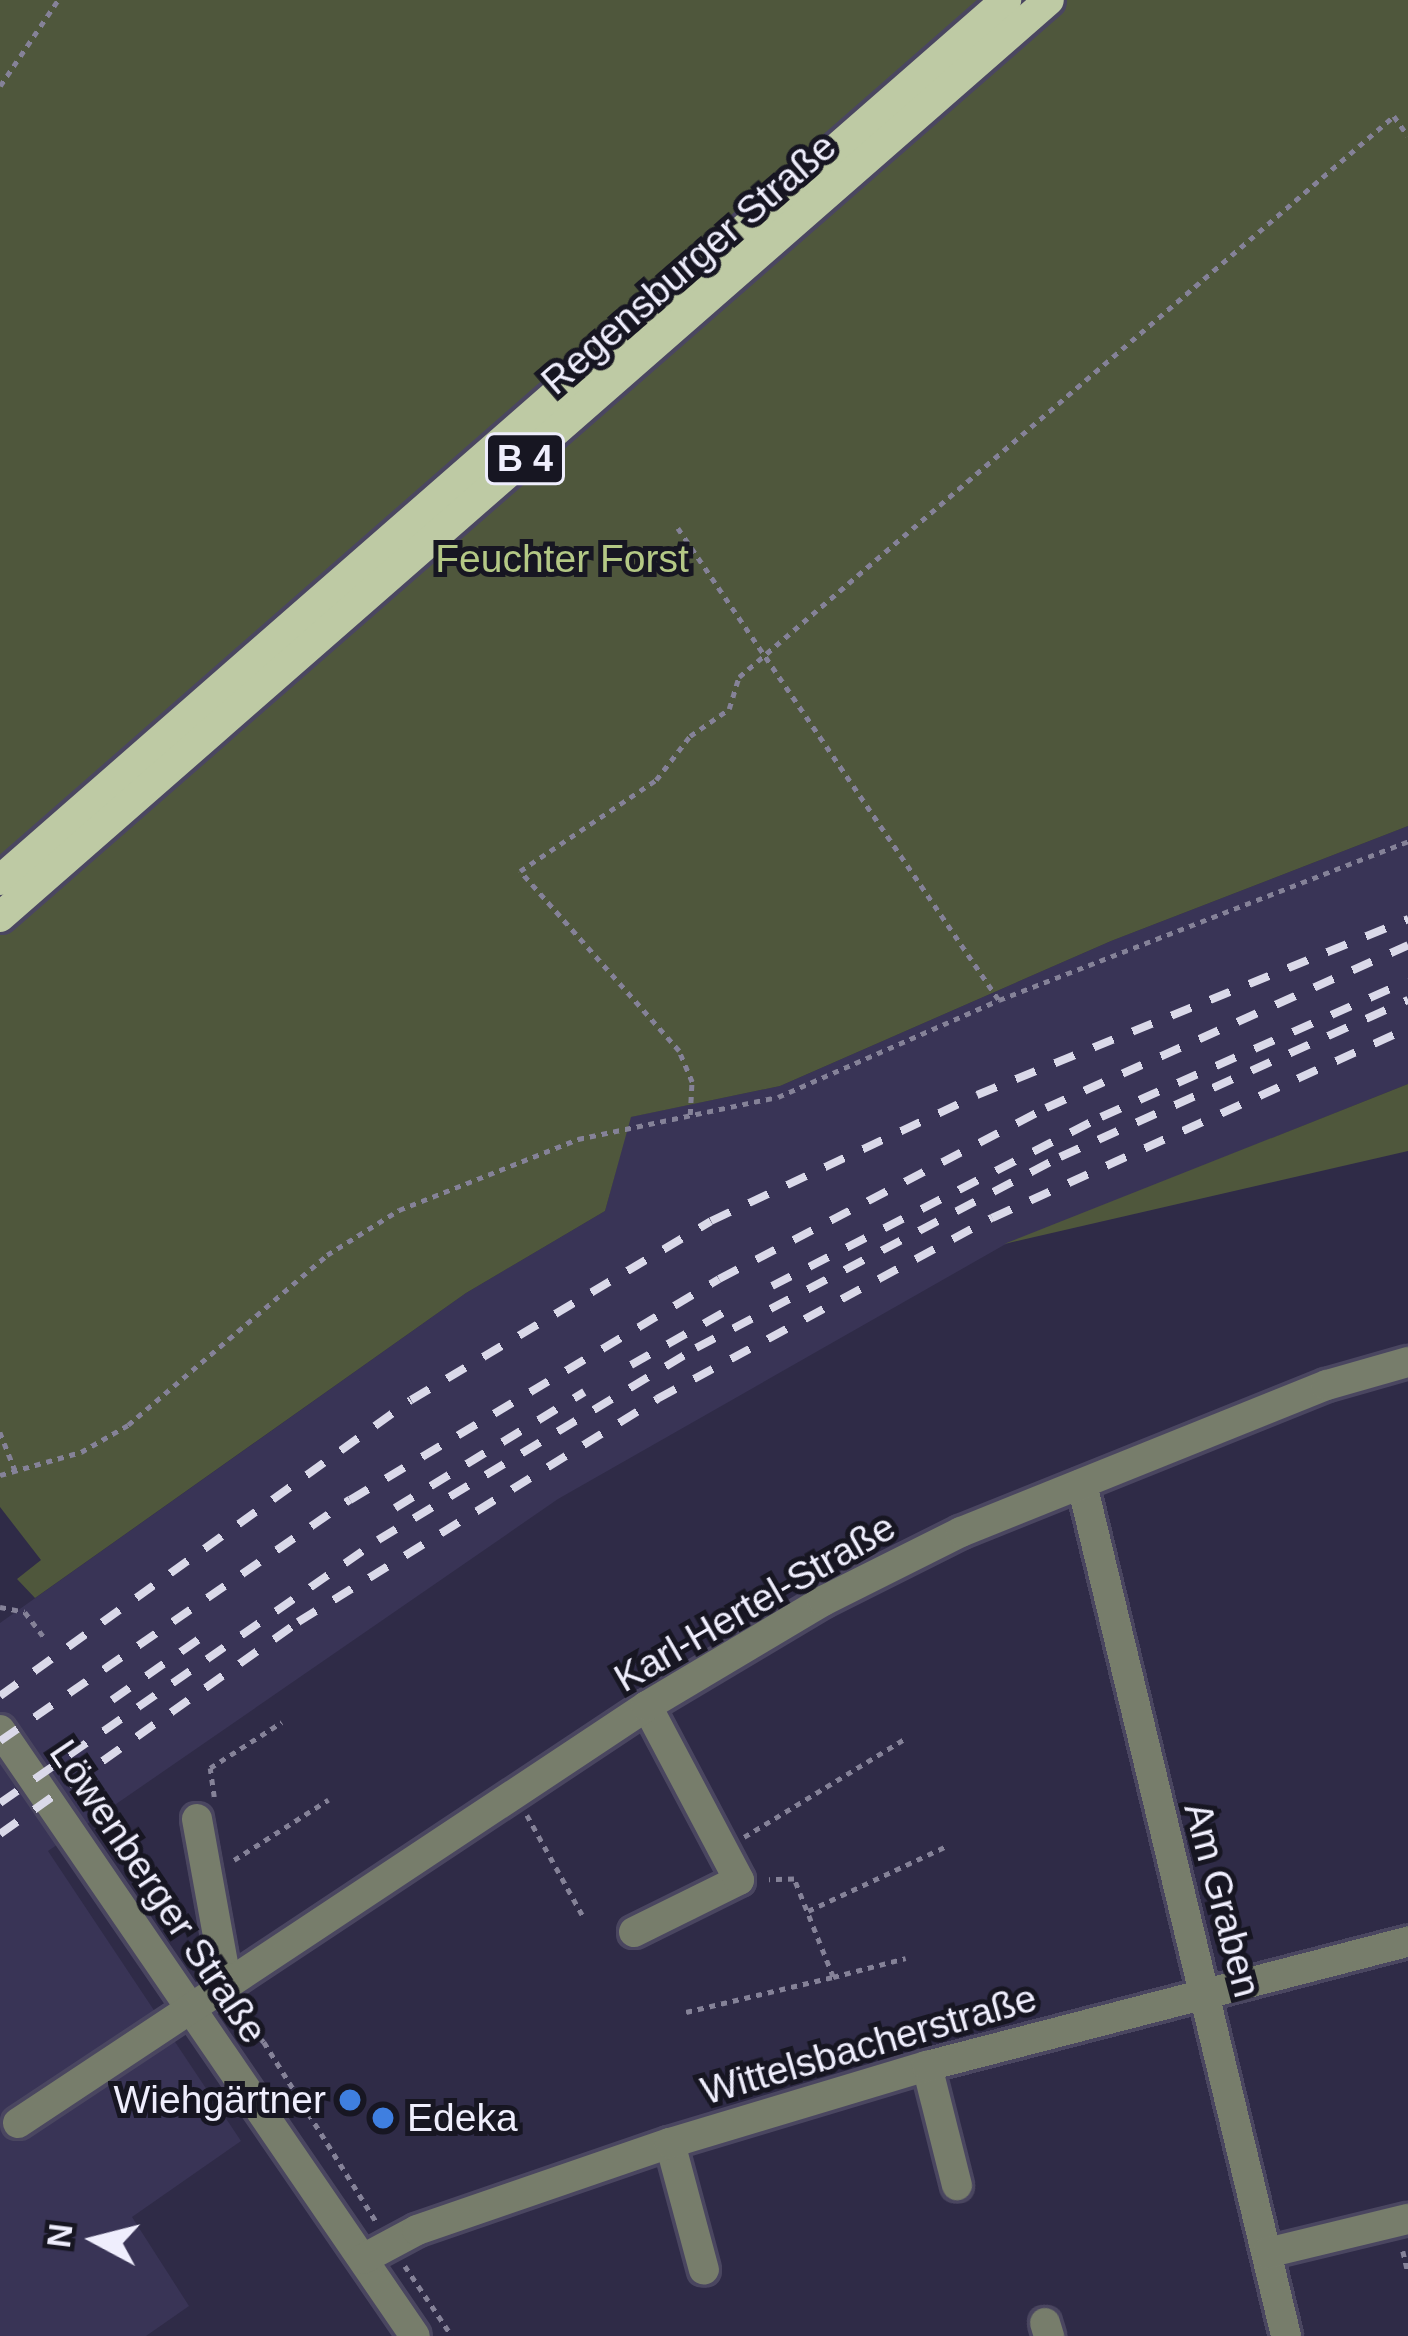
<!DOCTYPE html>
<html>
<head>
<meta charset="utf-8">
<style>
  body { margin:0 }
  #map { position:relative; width:1408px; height:2336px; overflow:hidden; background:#2f2b47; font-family:Helvetica,sans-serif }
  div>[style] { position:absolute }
  .built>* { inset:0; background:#393456 }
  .green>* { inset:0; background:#4f573c }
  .path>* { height:4.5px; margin-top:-2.25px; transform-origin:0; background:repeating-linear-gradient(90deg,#858298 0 6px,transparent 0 12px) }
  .roads { filter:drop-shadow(3px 0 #4a4660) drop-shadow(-3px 0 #4a4660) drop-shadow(0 3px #4a4660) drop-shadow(0 -3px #4a4660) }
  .minor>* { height:30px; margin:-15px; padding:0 15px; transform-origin:15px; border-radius:15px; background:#777d6b }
  .major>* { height:30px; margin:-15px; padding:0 15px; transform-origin:15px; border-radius:15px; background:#becaa4 }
  .rail>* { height:8px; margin-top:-4px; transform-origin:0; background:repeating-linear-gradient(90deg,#dad9e9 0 21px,transparent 0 42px) }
  .dots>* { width:33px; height:33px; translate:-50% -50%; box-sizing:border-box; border:6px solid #171622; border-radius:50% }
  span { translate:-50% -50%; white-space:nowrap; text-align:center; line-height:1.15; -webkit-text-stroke:10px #171622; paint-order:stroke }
  .shield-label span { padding:3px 9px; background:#171622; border:3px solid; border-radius:9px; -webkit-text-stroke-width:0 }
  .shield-label { font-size:36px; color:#efeefd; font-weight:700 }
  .street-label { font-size:39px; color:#efeefd }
  .park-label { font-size:39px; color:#b4c885 }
  .poi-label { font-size:39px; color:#efeefd }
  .right { translate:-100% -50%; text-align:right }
  .left { translate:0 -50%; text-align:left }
  .north { position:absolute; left:36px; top:2180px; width:120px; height:120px; -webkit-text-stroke:9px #171622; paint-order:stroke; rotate:277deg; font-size:33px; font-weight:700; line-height:48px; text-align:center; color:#efeefd }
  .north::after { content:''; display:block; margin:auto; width:42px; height:54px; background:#efeefd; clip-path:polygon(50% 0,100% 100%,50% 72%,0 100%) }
</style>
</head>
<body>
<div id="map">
  <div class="built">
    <i style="clip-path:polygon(1408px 826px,1408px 1084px,1004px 1245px,558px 1499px,48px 1851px,241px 2141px,132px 2217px,189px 2306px,146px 2336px,0 2336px,0 1623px,466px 1293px,605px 1211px,630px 1117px,780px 1086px,1111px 941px)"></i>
  </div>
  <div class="green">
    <i style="clip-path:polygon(0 0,1408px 0,1408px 826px,1111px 941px,780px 1086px,631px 1117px,605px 1211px,466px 1293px,35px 1598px,17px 1579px,41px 1560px,0 1507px)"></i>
    <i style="clip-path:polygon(1408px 1084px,1408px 1151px,1004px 1244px)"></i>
  </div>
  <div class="path">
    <i style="left:0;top:86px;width:104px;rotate:-56deg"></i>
    <i style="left:678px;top:528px;width:571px;rotate:55.78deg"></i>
    <i style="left:690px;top:1115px;width:33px;rotate:-87deg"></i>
    <i style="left:692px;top:1082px;width:34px;rotate:-113deg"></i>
    <i style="left:679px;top:1051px;width:240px;rotate:-131.5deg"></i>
    <i style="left:520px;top:871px;width:164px;rotate:-33.8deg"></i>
    <i style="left:656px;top:780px;width:56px;rotate:-52.3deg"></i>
    <i style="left:690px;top:736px;width:47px;rotate:-34.7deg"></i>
    <i style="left:729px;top:709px;width:34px;rotate:-73deg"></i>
    <i style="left:739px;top:677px;width:862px;rotate:-40.58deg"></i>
    <i style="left:1394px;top:116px;width:24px;rotate:55deg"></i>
    <i style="left:0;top:1432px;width:41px;rotate:68.5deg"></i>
    <i style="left:0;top:1475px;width:84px;rotate:-15.9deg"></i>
    <i style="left:81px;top:1452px;width:54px;rotate:-29.9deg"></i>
    <i style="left:128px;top:1425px;width:262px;rotate:-40.5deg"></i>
    <i style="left:327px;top:1255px;width:85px;rotate:-32deg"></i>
    <i style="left:399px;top:1210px;width:193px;rotate:-21.6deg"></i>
    <i style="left:578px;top:1139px;width:204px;rotate:-11.9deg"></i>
    <i style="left:778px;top:1097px;width:241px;rotate:-23.7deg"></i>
    <i style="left:999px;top:1000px;width:439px;rotate:-21.2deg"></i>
    <i style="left:0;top:1607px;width:25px;rotate:11deg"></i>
    <i style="left:25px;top:1612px;width:34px;rotate:53deg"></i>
    <i style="left:214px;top:1797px;width:29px;rotate:-98deg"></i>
    <i style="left:210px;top:1768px;width:85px;rotate:-32.6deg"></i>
    <i style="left:527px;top:1815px;width:115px;rotate:61deg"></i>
    <i style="left:744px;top:1837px;width:190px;rotate:-31.4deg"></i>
    <i style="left:234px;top:1860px;width:112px;rotate:-32.6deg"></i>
    <i style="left:808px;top:1911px;width:153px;rotate:-25.1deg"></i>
    <i style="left:833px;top:1977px;width:75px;rotate:-14.6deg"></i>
    <i style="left:686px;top:2012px;width:151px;rotate:-13.4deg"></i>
    <i style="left:833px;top:1977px;width:105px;rotate:-111.7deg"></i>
    <i style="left:794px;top:1879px;width:25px;rotate:178deg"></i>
    <i style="left:236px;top:2013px;width:40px;rotate:46deg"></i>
    <i style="left:264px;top:2042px;width:211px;rotate:58deg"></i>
    <i style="left:1403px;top:2251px;width:23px;rotate:77deg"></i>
    <i style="left:405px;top:2266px;width:84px;rotate:56.1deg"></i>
  </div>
  <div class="roads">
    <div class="minor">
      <i style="left:1082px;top:1484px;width:876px;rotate:76.53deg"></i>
      <i style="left:0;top:1730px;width:734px;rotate:55.6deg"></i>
      <i style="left:197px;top:1819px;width:169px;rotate:79.8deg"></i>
      <i style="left:634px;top:1932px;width:117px;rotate:-26.3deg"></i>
      <i style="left:739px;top:1880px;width:197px;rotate:-117.9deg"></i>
      <i style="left:927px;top:2066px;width:123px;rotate:75.9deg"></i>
      <i style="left:18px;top:2123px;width:755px;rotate:-33.54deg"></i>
      <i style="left:647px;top:1706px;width:205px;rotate:-30.8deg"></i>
      <i style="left:823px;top:1601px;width:154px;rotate:-26.6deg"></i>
      <i style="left:961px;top:1532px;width:394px;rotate:-21.9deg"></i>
      <i style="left:1327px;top:1385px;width:84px;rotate:-15.9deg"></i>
      <i style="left:670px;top:2143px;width:131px;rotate:75deg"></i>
      <i style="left:1267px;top:2253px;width:145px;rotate:-13.6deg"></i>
      <i style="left:363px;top:2259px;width:61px;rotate:-28.2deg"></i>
      <i style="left:417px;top:2230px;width:268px;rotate:-19deg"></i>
      <i style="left:670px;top:2143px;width:268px;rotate:-16.7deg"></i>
      <i style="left:927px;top:2066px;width:497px;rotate:-14.5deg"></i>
      <i style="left:1045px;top:2323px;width:14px;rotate:73deg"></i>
    </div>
    <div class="major">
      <i style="left:0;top:880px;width:1337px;rotate:-41.18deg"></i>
      <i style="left:0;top:917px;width:1393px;rotate:-41.16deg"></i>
    </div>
  </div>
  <div class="rail">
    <i style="left:772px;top:1286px;width:370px;rotate:-27.2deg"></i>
    <i style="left:1101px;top:1117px;width:336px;rotate:-23.9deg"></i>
    <i style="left:631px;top:1365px;width:120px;rotate:-29.6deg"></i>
    <i style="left:395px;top:1508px;width:222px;rotate:-31.5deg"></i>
    <i style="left:0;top:1696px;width:506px;rotate:-35.76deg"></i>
    <i style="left:411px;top:1400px;width:349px;rotate:-30.8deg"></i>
    <i style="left:711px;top:1221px;width:294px;rotate:-25.3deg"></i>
    <i style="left:977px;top:1095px;width:466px;rotate:-22.2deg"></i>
    <i style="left:112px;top:1700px;width:113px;rotate:-35deg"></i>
    <i style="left:0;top:1741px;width:425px;rotate:-34.6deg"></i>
    <i style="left:350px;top:1500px;width:430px;rotate:-30.9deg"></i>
    <i style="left:719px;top:1279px;width:369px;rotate:-27.6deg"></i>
    <i style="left:1046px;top:1108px;width:397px;rotate:-24.2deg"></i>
    <i style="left:0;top:1803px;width:460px;rotate:-34.8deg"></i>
    <i style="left:378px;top:1540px;width:371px;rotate:-31.1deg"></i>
    <i style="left:696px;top:1348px;width:411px;rotate:-27.7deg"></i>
    <i style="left:1060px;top:1157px;width:382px;rotate:-24.3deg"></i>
    <i style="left:0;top:1834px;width:366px;rotate:-35.4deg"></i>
    <i style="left:298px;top:1622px;width:423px;rotate:-31.8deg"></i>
    <i style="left:657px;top:1399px;width:381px;rotate:-28.4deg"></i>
    <i style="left:992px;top:1218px;width:457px;rotate:-24.5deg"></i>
  </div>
  <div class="dots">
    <i style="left:350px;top:2100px;background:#3f7fe0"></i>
    <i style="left:383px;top:2118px;background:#3f7fe0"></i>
  </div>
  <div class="shield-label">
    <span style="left:525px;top:459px">B 4</span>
  </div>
  <div class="street-label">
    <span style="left:689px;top:264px;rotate:-41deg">Regensburger Straße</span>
    <span style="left:755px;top:1603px;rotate:-30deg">Karl-Hertel-Straße</span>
    <span style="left:158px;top:1892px;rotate:56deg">Löwenberger Straße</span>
    <span style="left:1222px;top:1900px;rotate:75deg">Am Graben</span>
    <span style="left:869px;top:2045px;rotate:-16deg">Wittelsbacherstraße</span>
  </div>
  <div class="park-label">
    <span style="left:562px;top:559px">Feuchter Forst</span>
  </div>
  <div class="poi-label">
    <span class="right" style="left:326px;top:2100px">Wiehgärtner</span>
    <span class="left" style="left:407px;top:2118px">Edeka</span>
  </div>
  <div class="north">N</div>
</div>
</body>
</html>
